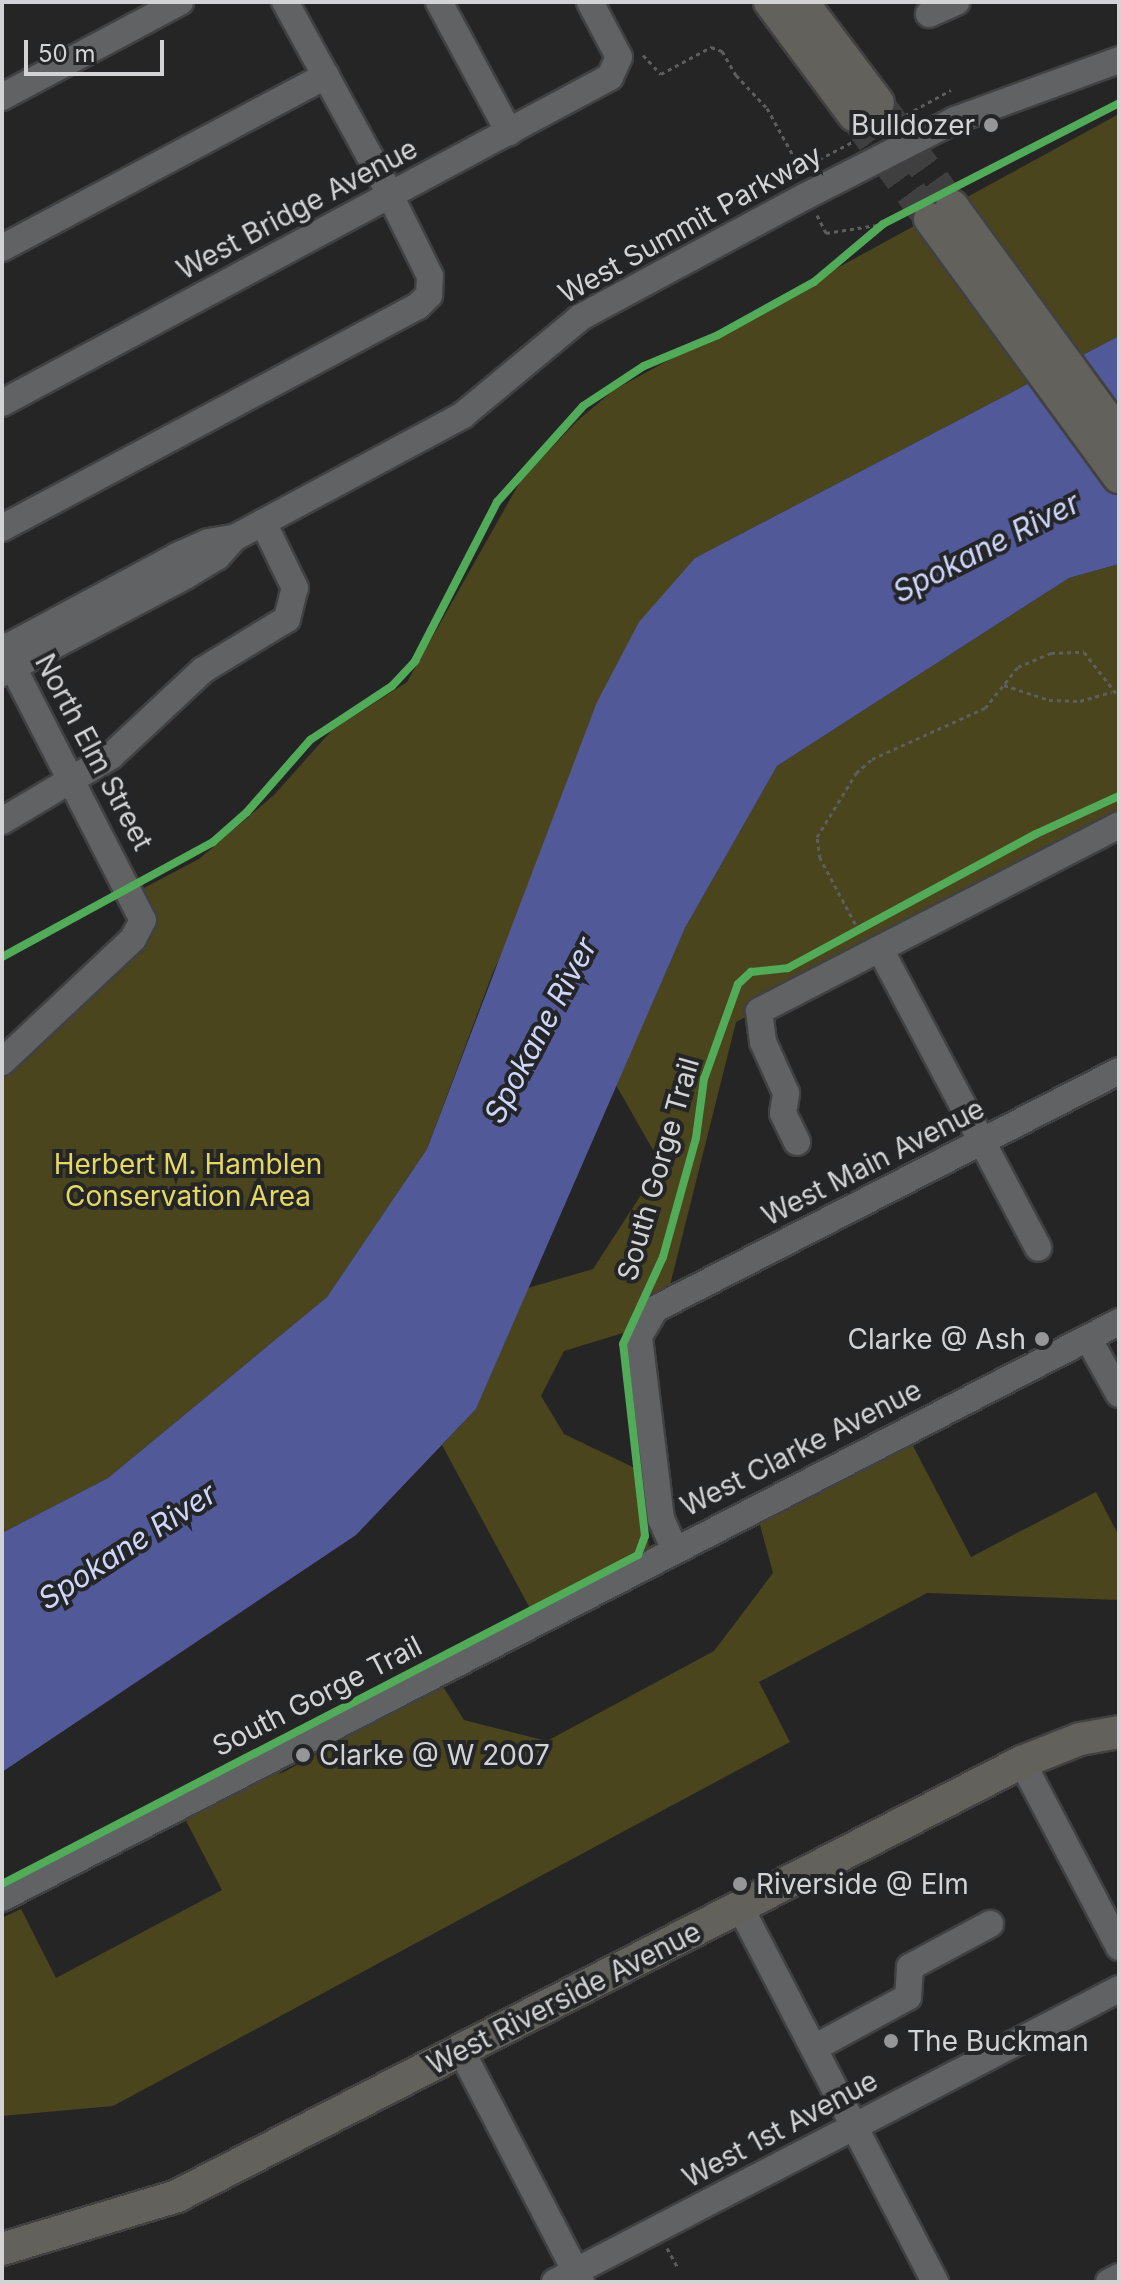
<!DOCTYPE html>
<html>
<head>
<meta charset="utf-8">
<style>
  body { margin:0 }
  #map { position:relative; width:1121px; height:2284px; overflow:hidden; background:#252526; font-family:Inter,sans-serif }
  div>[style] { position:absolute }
  .green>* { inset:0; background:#4a451c }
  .water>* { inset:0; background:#515998 }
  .major-tunnel>* { height:32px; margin-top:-16px; transform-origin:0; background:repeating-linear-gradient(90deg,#3f3f40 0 32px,transparent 0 48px) }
  .path>* { height:3px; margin-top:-1.5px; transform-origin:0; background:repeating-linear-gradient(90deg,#5d5e5f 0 4px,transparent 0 8px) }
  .roads { filter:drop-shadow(2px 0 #414142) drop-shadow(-2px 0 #414142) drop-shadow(0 2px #414142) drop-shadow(0 -2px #414142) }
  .minor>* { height:26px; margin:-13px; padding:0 13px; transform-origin:13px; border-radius:13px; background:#616263 }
  .major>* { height:32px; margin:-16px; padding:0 16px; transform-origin:16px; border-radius:16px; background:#62615c }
  .cycleway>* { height:8px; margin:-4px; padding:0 4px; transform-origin:4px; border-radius:4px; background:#51ab58 }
  .dots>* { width:22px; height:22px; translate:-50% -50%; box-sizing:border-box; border:4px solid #242527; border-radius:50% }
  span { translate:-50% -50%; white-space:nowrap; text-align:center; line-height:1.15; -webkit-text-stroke:8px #242527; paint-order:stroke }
  .poi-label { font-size:28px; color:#d3d3d5 }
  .right { translate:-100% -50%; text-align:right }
  .left { translate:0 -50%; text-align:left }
  .street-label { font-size:28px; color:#d3d3d5 }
  .park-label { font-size:28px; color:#e6d75f }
  .water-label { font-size:30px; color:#ced6fe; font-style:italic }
  .frame { position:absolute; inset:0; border:4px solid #d3d3d5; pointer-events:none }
  .scale { position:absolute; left:24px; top:40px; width:140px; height:36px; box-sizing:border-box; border:4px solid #d3d3d5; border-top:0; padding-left:10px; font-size:24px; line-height:28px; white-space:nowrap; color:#d3d3d5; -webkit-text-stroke:6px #242527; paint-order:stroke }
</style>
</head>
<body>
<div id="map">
  <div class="green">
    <i style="clip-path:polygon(1119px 114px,1119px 336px,695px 558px,493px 972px,427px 1149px,327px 1297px,108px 1478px,2px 1533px,2px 1069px,136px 946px,140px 890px,199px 859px,274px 795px,332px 730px,407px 682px,521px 480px,578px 420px,614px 390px)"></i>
    <i style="clip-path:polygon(1119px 564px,1119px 825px,736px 1022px,669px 1289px,636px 1329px,564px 1351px,541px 1396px,564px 1434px,643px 1472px,649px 1549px,533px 1614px,442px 1445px,476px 1409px,528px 1288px,593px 1269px,661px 1164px,616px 1085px,685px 928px,777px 766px,1069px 578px)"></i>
    <i style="clip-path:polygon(912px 1444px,971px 1557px,1096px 1492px,1119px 1536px,1119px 1600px,927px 1593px,759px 1682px,790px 1742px,113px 2106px,2px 2116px,2px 1918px,21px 1909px,56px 1978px,222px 1890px,184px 1817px,269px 1774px,282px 1773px,442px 1685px,464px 1720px,547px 1741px,714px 1651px,773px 1573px,759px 1521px)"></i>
  </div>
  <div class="water">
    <i style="clip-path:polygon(1119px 336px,1119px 564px,1069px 578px,777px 766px,685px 928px,476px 1409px,356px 1535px,2px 1772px,2px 1533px,108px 1478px,327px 1297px,427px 1149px,597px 702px,639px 622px,695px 558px)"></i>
  </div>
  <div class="major-tunnel">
    <i style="left:878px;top:103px;width:127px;rotate:54.3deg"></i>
    <i style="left:854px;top:115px;width:129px;rotate:53.8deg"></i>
  </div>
  <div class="path">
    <i style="left:643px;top:55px;width:26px;rotate:47deg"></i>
    <i style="left:661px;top:74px;width:57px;rotate:-28.4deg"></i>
    <i style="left:711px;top:47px;width:12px;rotate:20deg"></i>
    <i style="left:722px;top:51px;width:28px;rotate:60deg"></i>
    <i style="left:736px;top:75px;width:45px;rotate:46.8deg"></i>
    <i style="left:767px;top:108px;width:58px;rotate:61.2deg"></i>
    <i style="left:795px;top:159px;width:18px;rotate:87deg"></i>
    <i style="left:900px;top:118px;width:58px;rotate:-28.8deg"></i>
    <i style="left:795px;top:159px;width:17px;rotate:13deg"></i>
    <i style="left:812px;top:163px;width:47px;rotate:-27.6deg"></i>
    <i style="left:817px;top:215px;width:20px;rotate:63deg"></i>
    <i style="left:826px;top:233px;width:58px;rotate:-9deg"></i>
    <i style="left:1004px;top:685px;width:47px;rotate:18.4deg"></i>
    <i style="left:1049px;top:700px;width:31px;rotate:2deg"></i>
    <i style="left:1080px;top:701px;width:33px;rotate:-16deg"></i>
    <i style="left:859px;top:931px;width:83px;rotate:-118.1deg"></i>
    <i style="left:820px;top:858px;width:21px;rotate:-98deg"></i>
    <i style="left:817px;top:837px;width:75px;rotate:-58.6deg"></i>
    <i style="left:856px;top:773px;width:21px;rotate:-41deg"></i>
    <i style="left:872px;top:759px;width:124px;rotate:-24.3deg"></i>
    <i style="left:985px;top:708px;width:53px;rotate:-51.2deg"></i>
    <i style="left:1018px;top:667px;width:36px;rotate:-23deg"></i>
    <i style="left:1051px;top:653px;width:33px;rotate:-2deg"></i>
    <i style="left:1084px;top:652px;width:57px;rotate:52.1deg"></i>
    <i style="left:667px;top:2248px;width:23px;rotate:61deg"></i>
  </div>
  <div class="roads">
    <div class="minor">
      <i style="left:439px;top:2px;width:148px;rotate:61.7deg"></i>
      <i style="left:929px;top:14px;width:30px;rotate:-24deg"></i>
      <i style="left:2px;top:97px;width:202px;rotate:-28.1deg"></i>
      <i style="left:2px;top:248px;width:367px;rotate:-28deg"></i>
      <i style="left:2px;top:403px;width:690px;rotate:-28.2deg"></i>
      <i style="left:610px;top:77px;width:22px;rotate:-66deg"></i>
      <i style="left:619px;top:57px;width:62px;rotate:-117.8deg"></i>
      <i style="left:2px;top:528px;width:472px;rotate:-28.1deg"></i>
      <i style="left:418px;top:306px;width:16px;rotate:-45deg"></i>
      <i style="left:429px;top:295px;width:19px;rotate:-87deg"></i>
      <i style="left:430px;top:276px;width:110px;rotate:-116.3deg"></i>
      <i style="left:381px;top:177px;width:200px;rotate:-118.7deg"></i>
      <i style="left:2px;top:646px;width:308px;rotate:62.8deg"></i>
      <i style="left:143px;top:920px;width:21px;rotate:118deg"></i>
      <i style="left:133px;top:939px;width:180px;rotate:136.8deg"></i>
      <i style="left:2px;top:650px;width:199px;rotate:-28.2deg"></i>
      <i style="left:177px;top:556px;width:34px;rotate:-24deg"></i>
      <i style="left:208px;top:542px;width:26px;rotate:-9deg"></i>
      <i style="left:234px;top:538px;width:260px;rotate:-28.2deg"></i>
      <i style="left:463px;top:415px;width:153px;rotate:-39.7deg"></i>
      <i style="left:581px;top:317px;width:255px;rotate:-28.3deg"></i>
      <i style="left:806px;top:196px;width:167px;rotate:-27deg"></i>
      <i style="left:955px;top:120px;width:175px;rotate:-20.1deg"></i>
      <i style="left:2px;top:673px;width:207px;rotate:-27.9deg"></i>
      <i style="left:185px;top:576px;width:37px;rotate:-31deg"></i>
      <i style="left:217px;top:557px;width:25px;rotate:-48deg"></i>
      <i style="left:2px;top:821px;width:127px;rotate:-30.8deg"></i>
      <i style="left:111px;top:756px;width:126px;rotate:-43.1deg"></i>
      <i style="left:203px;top:670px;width:98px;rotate:-31.3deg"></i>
      <i style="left:287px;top:619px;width:32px;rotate:-76deg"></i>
      <i style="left:295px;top:588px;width:73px;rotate:-115.9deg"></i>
      <i style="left:880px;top:949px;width:338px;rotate:62.1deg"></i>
      <i style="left:797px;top:1142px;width:32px;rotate:-116deg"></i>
      <i style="left:783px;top:1113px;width:20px;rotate:-81deg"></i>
      <i style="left:786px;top:1093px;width:56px;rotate:-114.3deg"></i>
      <i style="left:763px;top:1042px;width:31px;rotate:-97deg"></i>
      <i style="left:759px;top:1011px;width:405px;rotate:-27.3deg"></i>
      <i style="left:1088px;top:1338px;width:64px;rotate:61deg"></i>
      <i style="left:674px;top:1548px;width:32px;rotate:-114deg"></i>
      <i style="left:661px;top:1519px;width:184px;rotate:-96.9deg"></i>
      <i style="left:639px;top:1336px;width:31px;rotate:-59deg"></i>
      <i style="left:655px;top:1309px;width:521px;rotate:-27.15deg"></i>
      <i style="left:1022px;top:1762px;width:209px;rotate:62.3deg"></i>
      <i style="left:2px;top:1898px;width:1257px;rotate:-27.28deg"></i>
      <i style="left:740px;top:1907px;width:423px;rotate:62.5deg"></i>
      <i style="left:814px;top:2048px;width:107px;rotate:-28.5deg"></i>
      <i style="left:908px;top:1997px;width:30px;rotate:-86deg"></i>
      <i style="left:910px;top:1967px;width:91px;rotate:-28.3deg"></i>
      <i style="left:462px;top:2052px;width:259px;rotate:62.6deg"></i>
      <i style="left:555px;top:2282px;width:636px;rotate:-27.45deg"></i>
      <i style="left:1109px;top:2282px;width:11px;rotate:-27deg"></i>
    </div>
    <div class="major">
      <i style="left:770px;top:2px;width:141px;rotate:53.4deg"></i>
      <i style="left:802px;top:2px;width:126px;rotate:53deg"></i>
      <i style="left:952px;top:206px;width:283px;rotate:53.9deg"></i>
      <i style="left:930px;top:219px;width:320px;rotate:53.8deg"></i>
      <i style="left:2px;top:2249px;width:183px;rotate:-16.8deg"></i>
      <i style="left:177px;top:2196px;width:950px;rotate:-27.19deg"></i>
      <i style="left:1022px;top:1762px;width:62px;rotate:-21.6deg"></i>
      <i style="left:1080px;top:1739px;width:40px;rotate:-10deg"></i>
    </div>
  </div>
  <div class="cycleway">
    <i style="left:2px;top:957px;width:240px;rotate:-28.6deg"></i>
    <i style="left:213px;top:842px;width:45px;rotate:-41.4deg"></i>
    <i style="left:247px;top:812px;width:96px;rotate:-48.8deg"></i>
    <i style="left:310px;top:740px;width:98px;rotate:-33.4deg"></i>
    <i style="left:392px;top:686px;width:34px;rotate:-47deg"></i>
    <i style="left:415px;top:661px;width:179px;rotate:-62.7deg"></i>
    <i style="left:497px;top:502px;width:129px;rotate:-48.1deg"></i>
    <i style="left:583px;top:406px;width:73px;rotate:-33.3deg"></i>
    <i style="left:644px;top:366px;width:80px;rotate:-22.7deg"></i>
    <i style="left:718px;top:335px;width:110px;rotate:-28.9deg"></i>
    <i style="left:814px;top:282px;width:90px;rotate:-40deg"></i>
    <i style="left:883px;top:224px;width:265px;rotate:-27.1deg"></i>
    <i style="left:2px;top:1884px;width:716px;rotate:-27.35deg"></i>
    <i style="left:638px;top:1555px;width:20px;rotate:-70deg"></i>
    <i style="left:645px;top:1536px;width:193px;rotate:-96.5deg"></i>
    <i style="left:623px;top:1344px;width:96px;rotate:-65.3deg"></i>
    <i style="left:663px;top:1257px;width:123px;rotate:-74.5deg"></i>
    <i style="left:696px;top:1138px;width:60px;rotate:-82.3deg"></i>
    <i style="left:704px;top:1079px;width:101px;rotate:-70.3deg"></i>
    <i style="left:738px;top:984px;width:18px;rotate:-43deg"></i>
    <i style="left:751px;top:972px;width:37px;rotate:-6deg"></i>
    <i style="left:788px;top:968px;width:282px;rotate:-28.4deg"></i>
    <i style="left:1036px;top:834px;width:91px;rotate:-24.6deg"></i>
  </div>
  <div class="dots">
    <i style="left:991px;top:125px;background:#969698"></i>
    <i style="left:1042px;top:1339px;background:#969698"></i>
    <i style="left:303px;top:1755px;background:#969698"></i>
    <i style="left:740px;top:1884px;background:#969698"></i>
    <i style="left:891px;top:2041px;background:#969698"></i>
  </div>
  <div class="poi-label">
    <span class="right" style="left:975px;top:125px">Bulldozer</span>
    <span class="right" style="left:1026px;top:1339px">Clarke @ Ash</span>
    <span class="left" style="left:319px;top:1755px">Clarke @ W 2007</span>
    <span class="left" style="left:756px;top:1884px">Riverside @ Elm</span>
    <span class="left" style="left:907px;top:2041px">The Buckman</span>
  </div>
  <div class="street-label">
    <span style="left:297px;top:209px;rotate:-28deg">West Bridge Avenue</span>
    <span style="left:690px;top:224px;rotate:-29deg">West Summit Parkway</span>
    <span style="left:94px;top:752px;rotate:62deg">North Elm Street</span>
    <span style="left:873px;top:1162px;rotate:-27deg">West Main Avenue</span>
    <span style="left:658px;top:1169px;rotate:-74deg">South Gorge Trail</span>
    <span style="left:801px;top:1448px;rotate:-27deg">West Clarke Avenue</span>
    <span style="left:317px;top:1696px;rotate:-27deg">South Gorge Trail</span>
    <span style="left:564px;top:1998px;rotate:-27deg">West Riverside Avenue</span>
    <span style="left:780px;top:2129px;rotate:-28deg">West 1st Avenue</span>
  </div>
  <div class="park-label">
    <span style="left:188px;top:1180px">Herbert M. Hamblen<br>Conservation Area</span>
  </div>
  <div class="water-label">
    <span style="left:986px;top:547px;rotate:-27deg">Spokane River</span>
    <span style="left:540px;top:1030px;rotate:-62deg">Spokane River</span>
    <span style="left:127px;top:1546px;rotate:-33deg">Spokane River</span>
  </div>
  <div class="frame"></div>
  <div class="scale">50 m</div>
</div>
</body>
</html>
